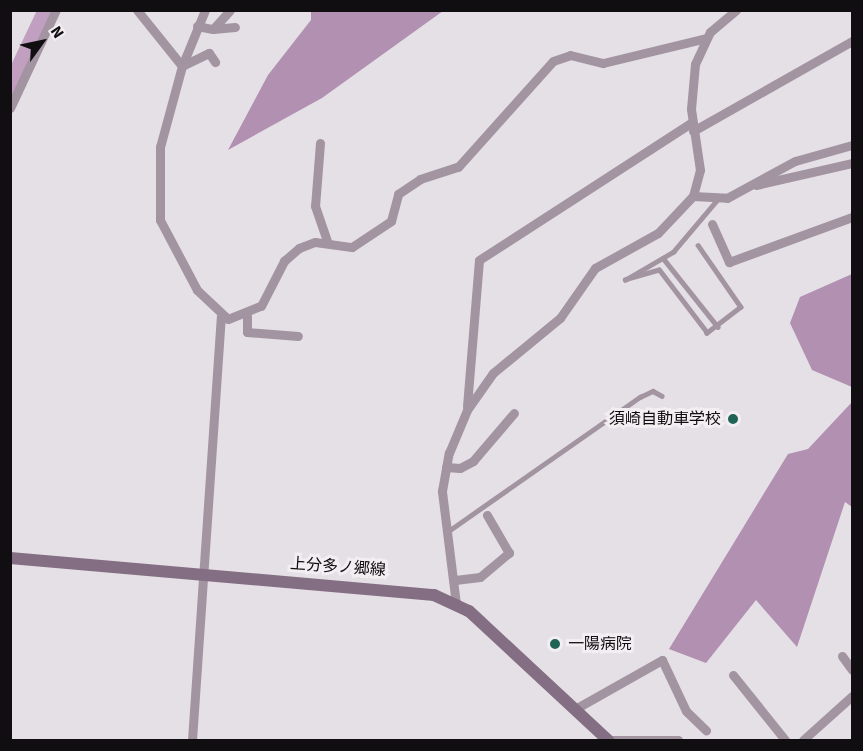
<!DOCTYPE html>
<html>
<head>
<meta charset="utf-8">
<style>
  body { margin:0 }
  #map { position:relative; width:863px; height:751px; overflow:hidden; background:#e5e0e5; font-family:"Source Sans 3","Noto Sans JP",sans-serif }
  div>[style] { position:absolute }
  .forest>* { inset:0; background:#b190b1 }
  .river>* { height:18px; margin:-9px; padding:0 9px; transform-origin:9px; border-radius:9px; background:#c19fc0 }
  .lane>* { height:4.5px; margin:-2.25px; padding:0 2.25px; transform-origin:2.25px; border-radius:2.25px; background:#a394a2 }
  .street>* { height:9px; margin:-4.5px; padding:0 4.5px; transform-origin:4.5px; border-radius:4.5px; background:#a394a2 }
  .secondary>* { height:12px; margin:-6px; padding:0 6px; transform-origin:6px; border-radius:6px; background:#846e83 }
  .dots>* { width:16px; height:16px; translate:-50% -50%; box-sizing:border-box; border:3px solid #f2eef2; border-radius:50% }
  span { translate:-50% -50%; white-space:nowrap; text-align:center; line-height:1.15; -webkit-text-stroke:6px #f2eef2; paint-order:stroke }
  .poi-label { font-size:16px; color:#100e10 }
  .right { translate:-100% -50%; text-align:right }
  .left { translate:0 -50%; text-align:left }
  .street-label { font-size:16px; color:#100e10 }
  .frame { position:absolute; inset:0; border:12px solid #100e10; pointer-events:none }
  .north { position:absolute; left:12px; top:12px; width:60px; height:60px; -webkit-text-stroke:4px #f2eef2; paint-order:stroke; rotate:57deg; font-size:16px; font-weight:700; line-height:24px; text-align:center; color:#100e10 }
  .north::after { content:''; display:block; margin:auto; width:21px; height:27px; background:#100e10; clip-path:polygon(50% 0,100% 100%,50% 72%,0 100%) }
</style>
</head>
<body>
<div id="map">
  <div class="forest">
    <i style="clip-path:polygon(311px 11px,443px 11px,322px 98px,228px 150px,268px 75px,311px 20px)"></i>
    <i style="clip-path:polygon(852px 274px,852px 387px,812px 370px,790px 323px,800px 297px)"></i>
    <i style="clip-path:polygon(852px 402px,852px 507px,845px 502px,797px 647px,756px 600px,706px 663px,669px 649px,788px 454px,808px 449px)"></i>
  </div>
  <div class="river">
    <i style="left:10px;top:88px;width:86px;rotate:-64.6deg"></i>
  </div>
  <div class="lane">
    <i style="left:698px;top:245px;width:75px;rotate:55.3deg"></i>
    <i style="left:741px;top:307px;width:43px;rotate:142.6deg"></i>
    <i style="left:707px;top:333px;width:79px;rotate:-127.3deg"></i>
    <i style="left:659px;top:270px;width:35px;rotate:164deg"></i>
    <i style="left:625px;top:280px;width:56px;rotate:-30.3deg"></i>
    <i style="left:673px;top:252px;width:68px;rotate:-49.8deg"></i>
    <i style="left:663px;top:258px;width:88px;rotate:51.4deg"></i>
    <i style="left:447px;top:532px;width:236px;rotate:-35deg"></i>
    <i style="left:640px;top:397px;width:14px;rotate:-25deg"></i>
    <i style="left:653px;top:391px;width:10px;rotate:29deg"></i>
  </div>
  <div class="street">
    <i style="left:137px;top:10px;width:72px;rotate:51.2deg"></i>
    <i style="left:205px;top:10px;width:61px;rotate:112.3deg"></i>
    <i style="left:182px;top:66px;width:84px;rotate:105.2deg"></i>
    <i style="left:160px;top:147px;width:73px;rotate:90deg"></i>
    <i style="left:160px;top:220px;width:79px;rotate:62.1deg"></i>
    <i style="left:197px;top:290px;width:42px;rotate:43.1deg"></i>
    <i style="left:228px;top:319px;width:35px;rotate:-22deg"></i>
    <i style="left:261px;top:306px;width:51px;rotate:-62.9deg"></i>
    <i style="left:284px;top:261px;width:20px;rotate:-41deg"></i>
    <i style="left:299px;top:248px;width:17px;rotate:-21deg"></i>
    <i style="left:315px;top:242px;width:37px;rotate:8deg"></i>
    <i style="left:352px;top:247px;width:47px;rotate:-33.7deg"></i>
    <i style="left:391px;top:221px;width:28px;rotate:-75deg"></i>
    <i style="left:398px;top:194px;width:27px;rotate:-34deg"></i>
    <i style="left:420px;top:179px;width:40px;rotate:-18deg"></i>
    <i style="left:458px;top:167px;width:142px;rotate:-48.1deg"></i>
    <i style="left:553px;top:61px;width:18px;rotate:-19deg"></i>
    <i style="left:570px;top:55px;width:34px;rotate:14deg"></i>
    <i style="left:603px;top:63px;width:106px;rotate:-13.6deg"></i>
    <i style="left:197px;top:26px;width:16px;rotate:11deg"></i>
    <i style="left:213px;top:29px;width:25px;rotate:-48deg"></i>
    <i style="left:213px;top:29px;width:22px;rotate:-5deg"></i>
    <i style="left:182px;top:66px;width:30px;rotate:-26deg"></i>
    <i style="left:209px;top:53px;width:11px;rotate:56deg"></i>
    <i style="left:10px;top:108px;width:108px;rotate:-64.9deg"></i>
    <i style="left:693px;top:131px;width:183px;rotate:-29.5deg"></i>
    <i style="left:320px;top:143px;width:63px;rotate:94.5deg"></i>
    <i style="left:315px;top:206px;width:39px;rotate:71deg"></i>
    <i style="left:756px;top:185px;width:98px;rotate:-12.9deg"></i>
    <i style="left:693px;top:196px;width:34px;rotate:3deg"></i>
    <i style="left:727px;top:198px;width:77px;rotate:-28.6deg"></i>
    <i style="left:795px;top:161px;width:59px;rotate:-15.7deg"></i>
    <i style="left:712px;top:224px;width:42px;rotate:65.9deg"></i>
    <i style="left:729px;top:262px;width:131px;rotate:-20.1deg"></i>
    <i style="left:247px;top:316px;width:16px;rotate:90deg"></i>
    <i style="left:247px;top:332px;width:51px;rotate:4.5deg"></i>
    <i style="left:467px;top:406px;width:146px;rotate:-85.3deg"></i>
    <i style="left:479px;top:260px;width:252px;rotate:-32.9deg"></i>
    <i style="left:446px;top:467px;width:14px;rotate:4deg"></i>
    <i style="left:460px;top:468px;width:15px;rotate:-28deg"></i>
    <i style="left:473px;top:461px;width:63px;rotate:-49.5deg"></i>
    <i style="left:455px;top:580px;width:25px;rotate:-7deg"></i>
    <i style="left:480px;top:577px;width:38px;rotate:-40deg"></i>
    <i style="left:509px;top:553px;width:44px;rotate:-120.1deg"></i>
    <i style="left:456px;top:604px;width:114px;rotate:-97.1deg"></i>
    <i style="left:442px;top:491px;width:39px;rotate:-80deg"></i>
    <i style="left:449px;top:453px;width:47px;rotate:-67.3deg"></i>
    <i style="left:467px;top:410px;width:45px;rotate:-54.9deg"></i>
    <i style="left:493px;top:373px;width:87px;rotate:-39.4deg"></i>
    <i style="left:560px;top:318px;width:61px;rotate:-55deg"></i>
    <i style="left:595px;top:268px;width:72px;rotate:-29.1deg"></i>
    <i style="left:658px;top:233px;width:51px;rotate:-46.6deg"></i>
    <i style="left:693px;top:196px;width:27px;rotate:-75deg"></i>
    <i style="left:700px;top:170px;width:62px;rotate:-98.4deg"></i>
    <i style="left:691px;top:109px;width:45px;rotate:-84.9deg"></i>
    <i style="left:695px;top:64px;width:35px;rotate:-65deg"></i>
    <i style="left:710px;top:32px;width:34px;rotate:-40deg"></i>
    <i style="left:842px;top:656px;width:17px;rotate:54deg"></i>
    <i style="left:733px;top:675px;width:83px;rotate:51.3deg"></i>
    <i style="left:575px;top:709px;width:100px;rotate:-29.4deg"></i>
    <i style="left:662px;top:660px;width:56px;rotate:64.8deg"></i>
    <i style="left:686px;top:711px;width:28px;rotate:44deg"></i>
    <i style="left:192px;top:740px;width:425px;rotate:-86.1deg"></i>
    <i style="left:608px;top:740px;width:70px"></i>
    <i style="left:803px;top:740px;width:66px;rotate:-41.9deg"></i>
  </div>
  <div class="secondary">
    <i style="left:10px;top:558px;width:426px;rotate:5deg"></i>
    <i style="left:434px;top:595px;width:38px;rotate:25deg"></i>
    <i style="left:469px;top:611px;width:190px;rotate:42.9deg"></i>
  </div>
  <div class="dots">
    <i style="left:733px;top:419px;background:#1e6355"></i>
    <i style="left:555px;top:644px;background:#1e6355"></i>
  </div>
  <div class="poi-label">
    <span class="right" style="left:721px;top:419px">須崎自動車学校</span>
    <span class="left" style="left:568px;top:644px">一陽病院</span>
  </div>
  <div class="street-label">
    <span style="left:338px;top:567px;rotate:4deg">上分多ノ郷線</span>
  </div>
  <div class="frame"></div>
  <div class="north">N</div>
</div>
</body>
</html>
